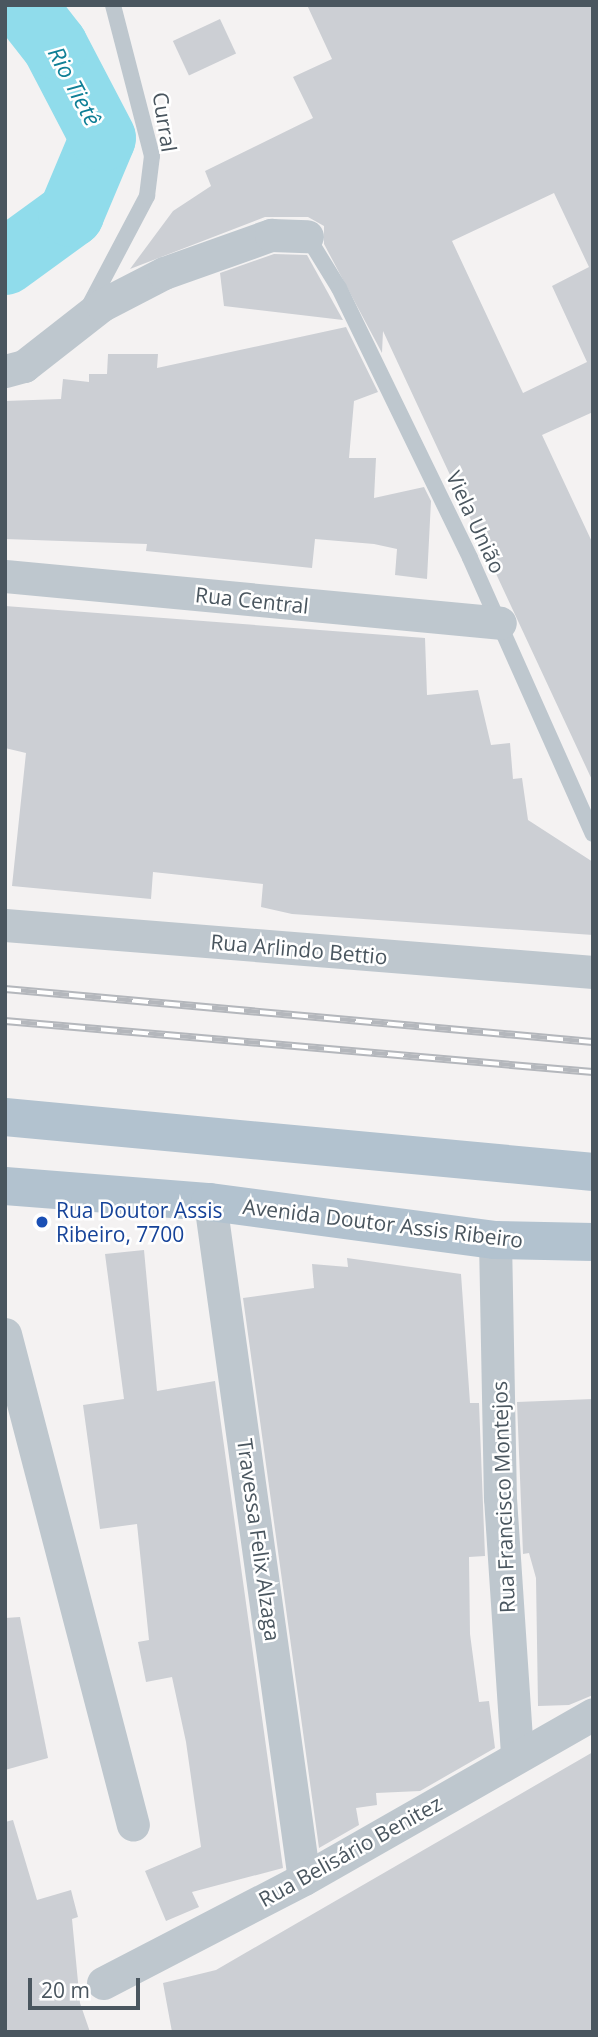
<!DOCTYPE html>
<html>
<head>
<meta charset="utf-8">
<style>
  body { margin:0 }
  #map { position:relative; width:598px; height:2037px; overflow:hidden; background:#f4f2f2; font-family:"Open Sans",sans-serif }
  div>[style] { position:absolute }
  .river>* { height:66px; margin:-33px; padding:0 33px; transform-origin:33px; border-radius:33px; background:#90dceb }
  .building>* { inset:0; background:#cccfd4; transform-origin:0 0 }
  .lane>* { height:16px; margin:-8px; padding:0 8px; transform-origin:8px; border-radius:8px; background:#bec7ce }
  .street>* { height:33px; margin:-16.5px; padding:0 16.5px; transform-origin:16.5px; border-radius:16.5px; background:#bec7ce }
  .primary>* { height:38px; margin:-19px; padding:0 19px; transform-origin:19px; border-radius:19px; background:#b2c2cf }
  .rail>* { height:8px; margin-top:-4px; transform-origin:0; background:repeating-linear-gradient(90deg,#fff 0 16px,#b4b7bc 0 32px); box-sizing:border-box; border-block:2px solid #b4b7bc }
  .dots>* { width:19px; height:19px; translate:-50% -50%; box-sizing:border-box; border:4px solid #fff; border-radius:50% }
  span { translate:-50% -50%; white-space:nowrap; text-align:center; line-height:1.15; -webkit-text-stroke:5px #fff; paint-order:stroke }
  .street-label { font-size:21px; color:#4a565f }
  .transit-label { font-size:21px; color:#164399 }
  .left { translate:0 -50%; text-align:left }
  .water-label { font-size:23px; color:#0f7f96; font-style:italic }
  .frame { position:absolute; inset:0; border:7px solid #4a565f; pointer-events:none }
  .scale { position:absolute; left:28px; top:1978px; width:112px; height:32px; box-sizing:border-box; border:4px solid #4a565f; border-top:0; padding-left:9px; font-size:21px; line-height:24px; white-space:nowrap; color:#4a565f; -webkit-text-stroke:5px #fff; paint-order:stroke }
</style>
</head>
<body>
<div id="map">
  <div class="river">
    <i style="left:5px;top:262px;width:82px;rotate:-36deg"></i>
    <i style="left:71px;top:214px;width:82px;rotate:-67.2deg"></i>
    <i style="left:103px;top:138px;width:104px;rotate:-117.6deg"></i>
    <i style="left:55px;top:46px;width:52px;rotate:-128deg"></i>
  </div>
  <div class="building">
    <i style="clip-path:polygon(evenodd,307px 5px,593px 5px,593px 412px,542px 435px,593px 544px,593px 782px,383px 331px,382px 353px,324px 244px,324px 226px,308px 217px,265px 217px,130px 269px,173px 211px,211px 186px,205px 171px,313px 118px,293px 77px,332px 59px,307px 5px,554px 193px,589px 267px,552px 286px,587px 362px,523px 393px,452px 241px,554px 193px)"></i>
    <i style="left:220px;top:19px;width:38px;height:52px;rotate:65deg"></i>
    <i style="clip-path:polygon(274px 254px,307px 255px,343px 320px,224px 306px,220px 273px)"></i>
    <i style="clip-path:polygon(346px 327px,378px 392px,354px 401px,349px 458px,376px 458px,374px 498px,424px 487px,431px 501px,427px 579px,395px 575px,397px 549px,374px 544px,315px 539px,312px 568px,146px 551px,147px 544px,5px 539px,5px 401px,61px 399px,63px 379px,89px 382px,89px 374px,107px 374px,108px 354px,158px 354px,157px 368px)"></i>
    <i style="clip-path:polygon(5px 606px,425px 638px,427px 695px,478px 690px,491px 745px,510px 743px,513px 779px,522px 778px,528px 820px,593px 862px,593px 935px,292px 914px,261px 907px,263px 884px,153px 872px,151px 899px,12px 886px,26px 753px,5px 748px)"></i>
    <i style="clip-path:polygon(144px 1250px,157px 1391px,215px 1381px,283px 1868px,192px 1892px,199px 1907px,166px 1921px,145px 1871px,201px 1847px,186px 1742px,172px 1677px,146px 1682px,138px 1642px,149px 1640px,137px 1524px,100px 1529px,83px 1405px,124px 1399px,105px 1254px)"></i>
    <i style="clip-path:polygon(347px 1258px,461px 1274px,470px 1403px,479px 1403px,485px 1556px,469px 1557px,470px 1634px,479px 1702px,489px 1701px,495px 1748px,420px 1791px,376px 1793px,377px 1805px,356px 1808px,359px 1825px,319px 1848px,243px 1298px,314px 1288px,312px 1264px,348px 1267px)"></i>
    <i style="clip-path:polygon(593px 1399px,593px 1695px,569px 1705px,538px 1706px,536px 1578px,529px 1553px,523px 1554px,517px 1402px)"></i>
    <i style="clip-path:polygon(20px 1617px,48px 1758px,5px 1770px,5px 1618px)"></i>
    <i style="clip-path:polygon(593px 1752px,593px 2032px,172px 2032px,163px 1983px,216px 1970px)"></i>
    <i style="clip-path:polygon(13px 1820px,37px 1900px,71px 1890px,78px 1917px,72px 1919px,80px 2003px,90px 2032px,5px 2032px,5px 1822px)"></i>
  </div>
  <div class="lane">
    <i style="left:307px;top:236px;width:61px;rotate:58.4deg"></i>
    <i style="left:339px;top:288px;width:300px;rotate:64.1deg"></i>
    <i style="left:470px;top:558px;width:302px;rotate:66deg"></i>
    <i style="left:88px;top:308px;width:127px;rotate:-62.2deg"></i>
    <i style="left:147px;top:196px;width:40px;rotate:-82.9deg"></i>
    <i style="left:152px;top:156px;width:156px;rotate:-104.5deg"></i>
  </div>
  <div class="street">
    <i style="left:5px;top:371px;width:20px;rotate:-15deg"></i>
    <i style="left:24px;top:366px;width:99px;rotate:-38deg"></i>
    <i style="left:102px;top:305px;width:70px;rotate:-27.3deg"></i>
    <i style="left:164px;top:273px;width:114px;rotate:-19.6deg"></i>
    <i style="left:271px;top:235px;width:36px;rotate:2deg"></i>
    <i style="left:5px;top:576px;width:497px;rotate:5.4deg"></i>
    <i style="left:5px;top:925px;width:590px;rotate:4.57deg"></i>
    <i style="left:210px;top:1202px;width:683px;rotate:82.1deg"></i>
    <i style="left:495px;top:1240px;width:258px;rotate:88.9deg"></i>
    <i style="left:500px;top:1498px;width:257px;rotate:86.2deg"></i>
    <i style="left:5px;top:1334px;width:507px;rotate:75.39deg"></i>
    <i style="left:103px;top:1983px;width:226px;rotate:-27.4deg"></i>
    <i style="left:304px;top:1879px;width:333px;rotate:-29.7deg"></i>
  </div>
  <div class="primary">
    <i style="left:5px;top:1117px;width:591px;rotate:5.34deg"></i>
    <i style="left:5px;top:1186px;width:206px;rotate:4.5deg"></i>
    <i style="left:210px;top:1202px;width:288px;rotate:7.6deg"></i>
    <i style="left:495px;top:1240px;width:98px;rotate:1.2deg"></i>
  </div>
  <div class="rail">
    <i style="left:5px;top:989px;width:590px;rotate:5.15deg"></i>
    <i style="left:5px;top:1021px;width:590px;rotate:4.96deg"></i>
  </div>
  <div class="dots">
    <i style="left:42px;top:1222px;background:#1a4fb4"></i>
  </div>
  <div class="street-label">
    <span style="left:165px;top:122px;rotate:81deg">Curral</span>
    <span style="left:476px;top:522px;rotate:65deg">Viela União</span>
    <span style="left:252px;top:600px;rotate:6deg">Rua Central</span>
    <span style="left:299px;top:949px;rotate:5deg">Rua Arlindo Bettio</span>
    <span style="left:383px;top:1223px;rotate:7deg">Avenida Doutor Assis Ribeiro</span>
    <span style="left:503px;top:1497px;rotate:-92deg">Rua Francisco Montejos</span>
    <span style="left:259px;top:1540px;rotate:82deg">Travessa Felix Alzaga</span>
    <span style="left:350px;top:1851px;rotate:-29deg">Rua Belisário Benitez</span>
  </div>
  <div class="transit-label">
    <span class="left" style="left:56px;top:1222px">Rua Doutor Assis<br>Ribeiro, 7700</span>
  </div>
  <div class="water-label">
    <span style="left:75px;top:86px;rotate:62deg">Rio Tietê</span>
  </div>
  <div class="frame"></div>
  <div class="scale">20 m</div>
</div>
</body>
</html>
